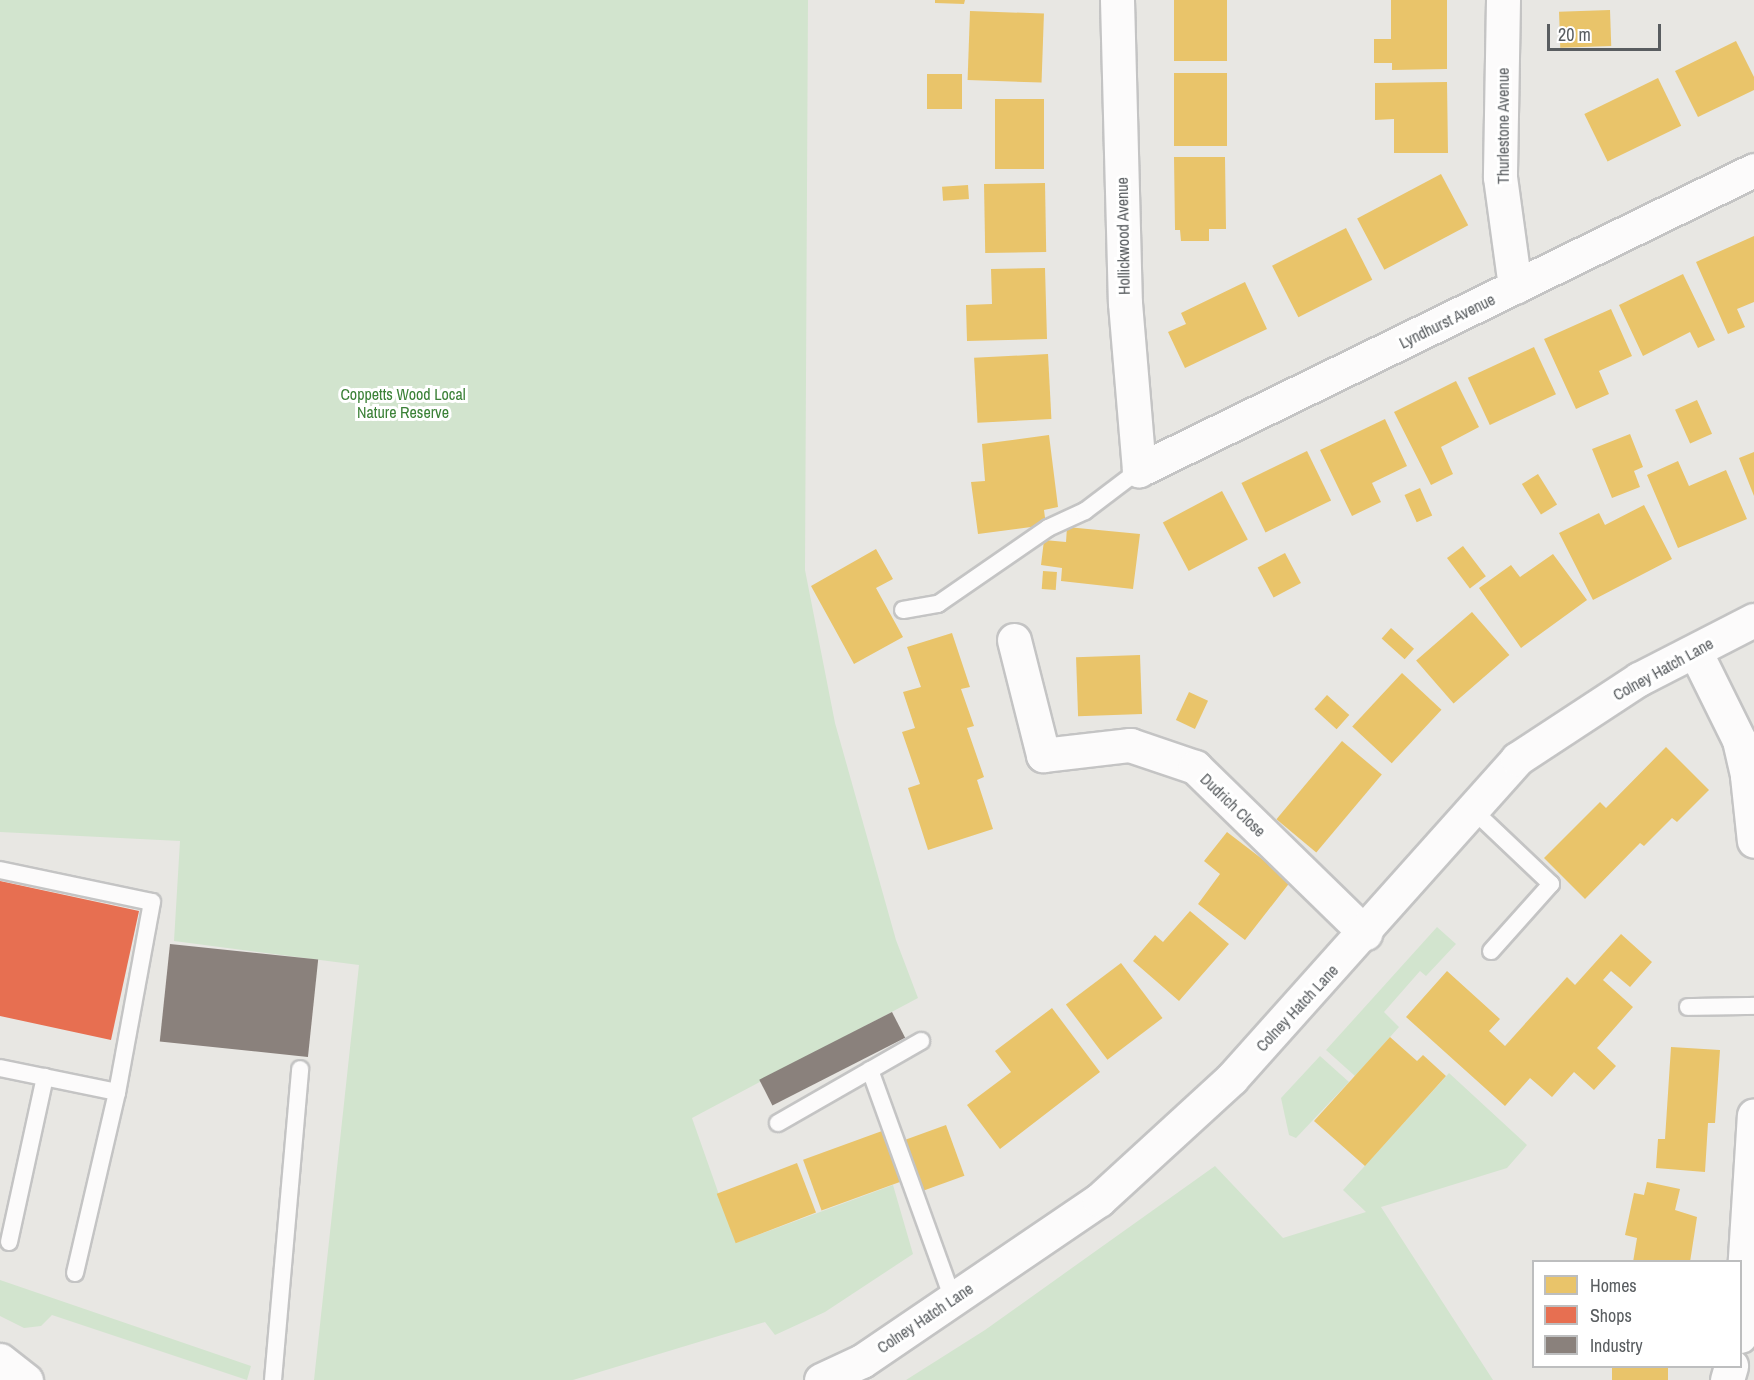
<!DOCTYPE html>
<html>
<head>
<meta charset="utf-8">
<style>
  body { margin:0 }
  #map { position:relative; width:1754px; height:1380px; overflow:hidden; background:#e8e7e3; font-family:"Archivo Narrow",sans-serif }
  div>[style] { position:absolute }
  .green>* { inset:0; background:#d2e4ce }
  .homes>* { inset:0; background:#e9c46a; transform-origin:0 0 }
  .shops>* { inset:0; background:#e76f51 }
  .industry>* { inset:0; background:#8a817c; transform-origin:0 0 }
  .roads { filter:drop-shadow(2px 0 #c4c4c4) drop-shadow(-2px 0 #c4c4c4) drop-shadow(0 2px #c4c4c4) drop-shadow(0 -2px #c4c4c4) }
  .service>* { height:16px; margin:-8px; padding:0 8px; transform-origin:8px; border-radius:8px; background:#fcfbfb }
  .minor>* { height:33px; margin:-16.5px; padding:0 16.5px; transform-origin:16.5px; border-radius:16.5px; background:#fcfbfb }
  .secondary>* { height:33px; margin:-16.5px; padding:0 16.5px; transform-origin:16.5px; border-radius:16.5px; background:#fcfbfb }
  span { translate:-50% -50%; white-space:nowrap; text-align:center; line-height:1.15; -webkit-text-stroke:6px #fff; paint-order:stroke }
  .street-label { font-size:16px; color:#595d60 }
  .park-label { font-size:16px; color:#3b8137 }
  .legend { position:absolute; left:1532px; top:1260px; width:210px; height:108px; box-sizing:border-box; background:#fff; border:2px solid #bdbebf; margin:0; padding:8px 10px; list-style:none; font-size:18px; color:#595d60 }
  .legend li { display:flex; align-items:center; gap:12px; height:30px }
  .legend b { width:30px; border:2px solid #bdbebf }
  .scale { position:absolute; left:1547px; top:24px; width:114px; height:27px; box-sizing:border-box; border:3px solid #595d60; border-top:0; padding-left:8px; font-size:18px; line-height:21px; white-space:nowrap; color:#595d60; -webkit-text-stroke:4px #fff; paint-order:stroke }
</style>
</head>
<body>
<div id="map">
  <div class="green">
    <i style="clip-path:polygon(0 0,808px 0,805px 570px,835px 723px,896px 940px,918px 998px,692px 1118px,736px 1243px,893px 1185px,913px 1254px,825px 1312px,775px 1335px,765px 1322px,573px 1380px,314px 1380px,359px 965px,174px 941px,180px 841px,0 832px)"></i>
    <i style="clip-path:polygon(1437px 927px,1456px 944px,1426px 976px,1420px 971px,1384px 1012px,1399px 1027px,1355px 1076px,1326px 1050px)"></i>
    <i style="clip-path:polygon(1320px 1056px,1349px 1082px,1296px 1138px,1289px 1135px,1281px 1098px)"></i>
    <i style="clip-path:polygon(1449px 1073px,1527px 1145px,1507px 1168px,1381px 1207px,1493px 1380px,906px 1380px,985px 1330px,1215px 1166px,1283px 1238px,1366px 1212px,1343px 1190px)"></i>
    <i style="clip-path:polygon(0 1280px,251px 1366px,247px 1380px,52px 1315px,41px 1326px,24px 1328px,0 1316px)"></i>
  </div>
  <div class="homes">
    <i style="clip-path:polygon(935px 0,965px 0,964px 4px,935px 3px)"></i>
    <i style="left:1174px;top:0;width:53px;height:61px"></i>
    <i style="clip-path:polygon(1391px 0,1447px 0,1447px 69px,1392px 70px,1392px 63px,1374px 63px,1374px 39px,1391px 39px)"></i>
    <i style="left:1610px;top:10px;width:36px;height:51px;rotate:88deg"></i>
    <i style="left:970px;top:11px;width:74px;height:69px;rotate:2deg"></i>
    <i style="clip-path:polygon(1736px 41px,1754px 77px,1754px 90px,1698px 117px,1675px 71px)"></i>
    <i style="left:1174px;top:73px;width:53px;height:73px"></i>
    <i style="left:927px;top:74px;width:35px;height:35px"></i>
    <i style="left:1658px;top:78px;width:53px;height:82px;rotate:64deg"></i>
    <i style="clip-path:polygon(1447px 82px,1448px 153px,1394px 153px,1394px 119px,1375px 120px,1375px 83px)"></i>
    <i style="left:995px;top:99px;width:49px;height:70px"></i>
    <i style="clip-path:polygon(1174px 157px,1225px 157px,1226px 229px,1209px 229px,1209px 241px,1181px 241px,1180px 230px,1175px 230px)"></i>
    <i style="left:1441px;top:174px;width:58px;height:95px;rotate:62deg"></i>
    <i style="left:1045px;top:183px;width:69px;height:61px;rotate:89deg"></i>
    <i style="left:968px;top:185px;width:14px;height:26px;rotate:86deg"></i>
    <i style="left:1346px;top:228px;width:58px;height:83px;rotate:63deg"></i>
    <i style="clip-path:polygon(1754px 236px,1754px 302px,1737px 309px,1745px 327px,1728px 334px,1696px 262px)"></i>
    <i style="clip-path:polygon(1045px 268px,1047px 339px,967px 341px,966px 305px,992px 304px,991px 269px)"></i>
    <i style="clip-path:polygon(1683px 274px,1715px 340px,1698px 348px,1690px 332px,1643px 356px,1619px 305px)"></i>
    <i style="clip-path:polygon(1245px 282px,1267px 329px,1185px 368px,1168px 332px,1186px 324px,1181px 313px)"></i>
    <i style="clip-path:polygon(1611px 309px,1632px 356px,1599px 371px,1609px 394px,1576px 409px,1544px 339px)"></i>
    <i style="left:1534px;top:347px;width:52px;height:73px;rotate:65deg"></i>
    <i style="left:1048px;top:354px;width:65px;height:74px;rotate:87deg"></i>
    <i style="clip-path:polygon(1456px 381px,1479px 427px,1441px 447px,1453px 474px,1431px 485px,1394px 412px)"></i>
    <i style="left:1697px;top:400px;width:37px;height:24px;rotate:66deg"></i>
    <i style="clip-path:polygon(1385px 419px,1407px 466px,1372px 483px,1381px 502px,1352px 516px,1320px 450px)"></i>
    <i style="clip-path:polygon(1630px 434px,1643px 467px,1634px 471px,1640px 487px,1612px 498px,1592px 449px)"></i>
    <i style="clip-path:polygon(1049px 435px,1058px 507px,1044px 510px,1046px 525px,978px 534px,971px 482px,985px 481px,982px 444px)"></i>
    <i style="left:1307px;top:451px;width:55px;height:73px;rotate:64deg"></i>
    <i style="clip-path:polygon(1754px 452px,1754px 496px,1739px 458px)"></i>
    <i style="clip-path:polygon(1678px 461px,1689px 486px,1726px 470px,1747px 519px,1678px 548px,1647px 475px)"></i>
    <i style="left:1538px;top:474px;width:36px;height:19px;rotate:58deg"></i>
    <i style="left:1420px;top:488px;width:30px;height:17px;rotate:66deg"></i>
    <i style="left:1222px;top:491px;width:55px;height:67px;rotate:62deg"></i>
    <i style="clip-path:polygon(1644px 505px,1672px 559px,1593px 600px,1559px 533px,1599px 513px,1605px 525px)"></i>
    <i style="clip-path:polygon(1067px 527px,1140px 534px,1133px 589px,1061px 581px,1062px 568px,1041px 565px,1044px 540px,1066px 542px)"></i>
    <i style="left:1463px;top:546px;width:38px;height:20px;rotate:53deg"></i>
    <i style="clip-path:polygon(876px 549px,893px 579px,876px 588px,903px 637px,854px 664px,811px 586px)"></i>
    <i style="left:1285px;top:553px;width:34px;height:31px;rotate:62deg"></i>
    <i style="clip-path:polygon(1553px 554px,1587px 600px,1521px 648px,1479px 588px,1511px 565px,1520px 577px)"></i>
    <i style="left:1043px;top:571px;width:14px;height:18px;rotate:4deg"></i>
    <i style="left:1472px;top:612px;width:57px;height:74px;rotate:49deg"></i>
    <i style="left:1391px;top:628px;width:31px;height:14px;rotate:42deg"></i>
    <i style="clip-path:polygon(952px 633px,970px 687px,961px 689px,974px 726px,967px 728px,984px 777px,977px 780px,993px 829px,928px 850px,908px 788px,920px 784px,902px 732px,915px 728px,903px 692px,921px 687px,907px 647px)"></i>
    <i style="left:1140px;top:655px;width:59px;height:64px;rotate:88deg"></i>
    <i style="left:1402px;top:673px;width:54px;height:73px;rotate:43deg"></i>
    <i style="left:1189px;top:692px;width:21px;height:31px;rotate:25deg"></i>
    <i style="left:1327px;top:695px;width:30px;height:19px;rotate:42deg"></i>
    <i style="left:1342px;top:741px;width:52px;height:102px;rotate:40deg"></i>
    <i style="clip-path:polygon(1666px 747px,1709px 790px,1677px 822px,1672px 818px,1644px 846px,1640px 843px,1585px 899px,1544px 858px,1600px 802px,1606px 808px)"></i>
    <i style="clip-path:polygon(1227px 832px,1291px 881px,1245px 940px,1198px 904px,1220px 874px,1204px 861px)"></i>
    <i style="clip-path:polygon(1190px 911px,1229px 944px,1179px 1001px,1133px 961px,1155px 935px,1163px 942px)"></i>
    <i style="clip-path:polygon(1621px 934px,1652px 962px,1630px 987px,1611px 971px,1603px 980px,1633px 1007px,1597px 1048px,1616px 1066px,1594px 1090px,1574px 1072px,1552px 1097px,1530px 1078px,1505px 1106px,1406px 1017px,1447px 971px,1500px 1019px,1489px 1031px,1505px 1046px,1567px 977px,1575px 985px)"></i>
    <i style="left:1121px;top:963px;width:69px;height:69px;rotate:53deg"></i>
    <i style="clip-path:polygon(1052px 1008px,1100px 1072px,1000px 1149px,967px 1105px,1011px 1072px,995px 1051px)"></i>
    <i style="clip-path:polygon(1390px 1037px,1417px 1061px,1423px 1055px,1446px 1076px,1365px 1166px,1314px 1121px)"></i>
    <i style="clip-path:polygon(1671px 1047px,1720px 1050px,1715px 1123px,1708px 1123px,1705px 1172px,1656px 1168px,1658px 1139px,1665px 1139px)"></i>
    <i style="left:946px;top:1125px;width:54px;height:44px;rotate:70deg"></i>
    <i style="left:882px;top:1131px;width:54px;height:84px;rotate:70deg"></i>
    <i style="left:797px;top:1163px;width:53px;height:86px;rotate:69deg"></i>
    <i style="clip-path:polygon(1647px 1182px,1680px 1189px,1675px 1210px,1697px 1217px,1690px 1262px,1633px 1262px,1637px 1238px,1625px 1235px,1634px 1193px,1644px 1195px)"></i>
    <i style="left:1612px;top:1366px;width:56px;height:15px"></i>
  </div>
  <div class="shops">
    <i style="clip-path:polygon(0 881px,139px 911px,111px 1040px,0 1016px)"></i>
  </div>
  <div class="industry">
    <i style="left:170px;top:944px;width:149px;height:98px;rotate:6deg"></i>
    <i style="left:892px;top:1012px;width:29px;height:149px;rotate:63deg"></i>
  </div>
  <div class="roads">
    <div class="service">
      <i style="left:903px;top:610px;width:36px;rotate:-10deg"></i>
      <i style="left:938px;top:604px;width:134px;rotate:-34.6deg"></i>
      <i style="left:1048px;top:528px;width:41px;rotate:-24.7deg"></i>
      <i style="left:1085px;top:511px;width:68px;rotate:-37.2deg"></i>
      <i style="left:1472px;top:809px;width:109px;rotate:43.5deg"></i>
      <i style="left:1551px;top:884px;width:90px;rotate:131.8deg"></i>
      <i style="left:0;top:870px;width:155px;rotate:11.9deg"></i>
      <i style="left:152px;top:902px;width:193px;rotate:100.4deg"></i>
      <i style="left:117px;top:1092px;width:119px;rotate:-168.4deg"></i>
      <i style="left:1688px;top:1007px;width:66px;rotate:-0.9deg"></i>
      <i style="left:870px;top:1070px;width:244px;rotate:70.1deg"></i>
      <i style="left:778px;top:1123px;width:165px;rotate:-29.8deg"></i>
      <i style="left:9px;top:1242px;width:169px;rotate:-77.7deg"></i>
      <i style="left:75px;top:1273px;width:186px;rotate:-76.9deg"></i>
      <i style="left:273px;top:1380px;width:312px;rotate:-85deg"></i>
    </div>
    <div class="minor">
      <i style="left:1117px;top:0;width:303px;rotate:88.5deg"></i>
      <i style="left:1125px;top:303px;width:168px;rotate:85.2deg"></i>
      <i style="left:1139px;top:470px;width:684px;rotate:-26deg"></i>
      <i style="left:1503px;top:0;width:177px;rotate:91deg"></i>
      <i style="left:1500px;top:177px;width:111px;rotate:82.2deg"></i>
      <i style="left:1014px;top:640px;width:119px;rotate:75.8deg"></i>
      <i style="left:1043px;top:755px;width:88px;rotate:-6.6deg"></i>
      <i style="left:1130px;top:745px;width:69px;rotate:18.7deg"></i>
      <i style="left:1195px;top:767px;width:238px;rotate:44.3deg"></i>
      <i style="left:1695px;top:651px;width:99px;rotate:63.7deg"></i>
      <i style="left:1739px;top:740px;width:37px;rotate:77deg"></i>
      <i style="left:1747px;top:776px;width:65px;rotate:83.9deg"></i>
      <i style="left:1740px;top:1336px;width:221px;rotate:-86.4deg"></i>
      <i style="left:1727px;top:1380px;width:15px;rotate:-74deg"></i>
    </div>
    <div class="secondary">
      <i style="left:0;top:1360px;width:33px;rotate:38deg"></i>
      <i style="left:821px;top:1380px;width:45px;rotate:-24.9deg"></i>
      <i style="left:862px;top:1361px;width:287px;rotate:-34.2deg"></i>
      <i style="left:1099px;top:1200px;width:180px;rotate:-42.5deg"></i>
      <i style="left:1232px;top:1078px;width:428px;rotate:-48.2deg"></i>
      <i style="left:1517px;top:759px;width:146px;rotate:-33.3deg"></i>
      <i style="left:1639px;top:679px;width:129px;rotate:-27.2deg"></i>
    </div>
  </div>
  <div class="street-label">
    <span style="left:1503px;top:126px;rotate:-90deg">Thurlestone Avenue</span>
    <span style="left:1123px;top:236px;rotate:-91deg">Hollickwood Avenue</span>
    <span style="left:1447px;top:321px;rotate:-26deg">Lyndhurst Avenue</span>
    <span style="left:1663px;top:669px;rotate:-29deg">Colney Hatch Lane</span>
    <span style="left:1233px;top:805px;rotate:44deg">Dudrich Close</span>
    <span style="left:1297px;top:1008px;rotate:-47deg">Colney Hatch Lane</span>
    <span style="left:925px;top:1318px;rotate:-34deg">Colney Hatch Lane</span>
  </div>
  <div class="park-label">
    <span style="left:403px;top:403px">Coppetts Wood Local<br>Nature Reserve</span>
  </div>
  <ul class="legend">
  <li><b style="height:16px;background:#e9c46a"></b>Homes</li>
  <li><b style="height:16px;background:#e76f51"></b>Shops</li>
  <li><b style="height:16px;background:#8a817c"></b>Industry</li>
  </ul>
  <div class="scale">20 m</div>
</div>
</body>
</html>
